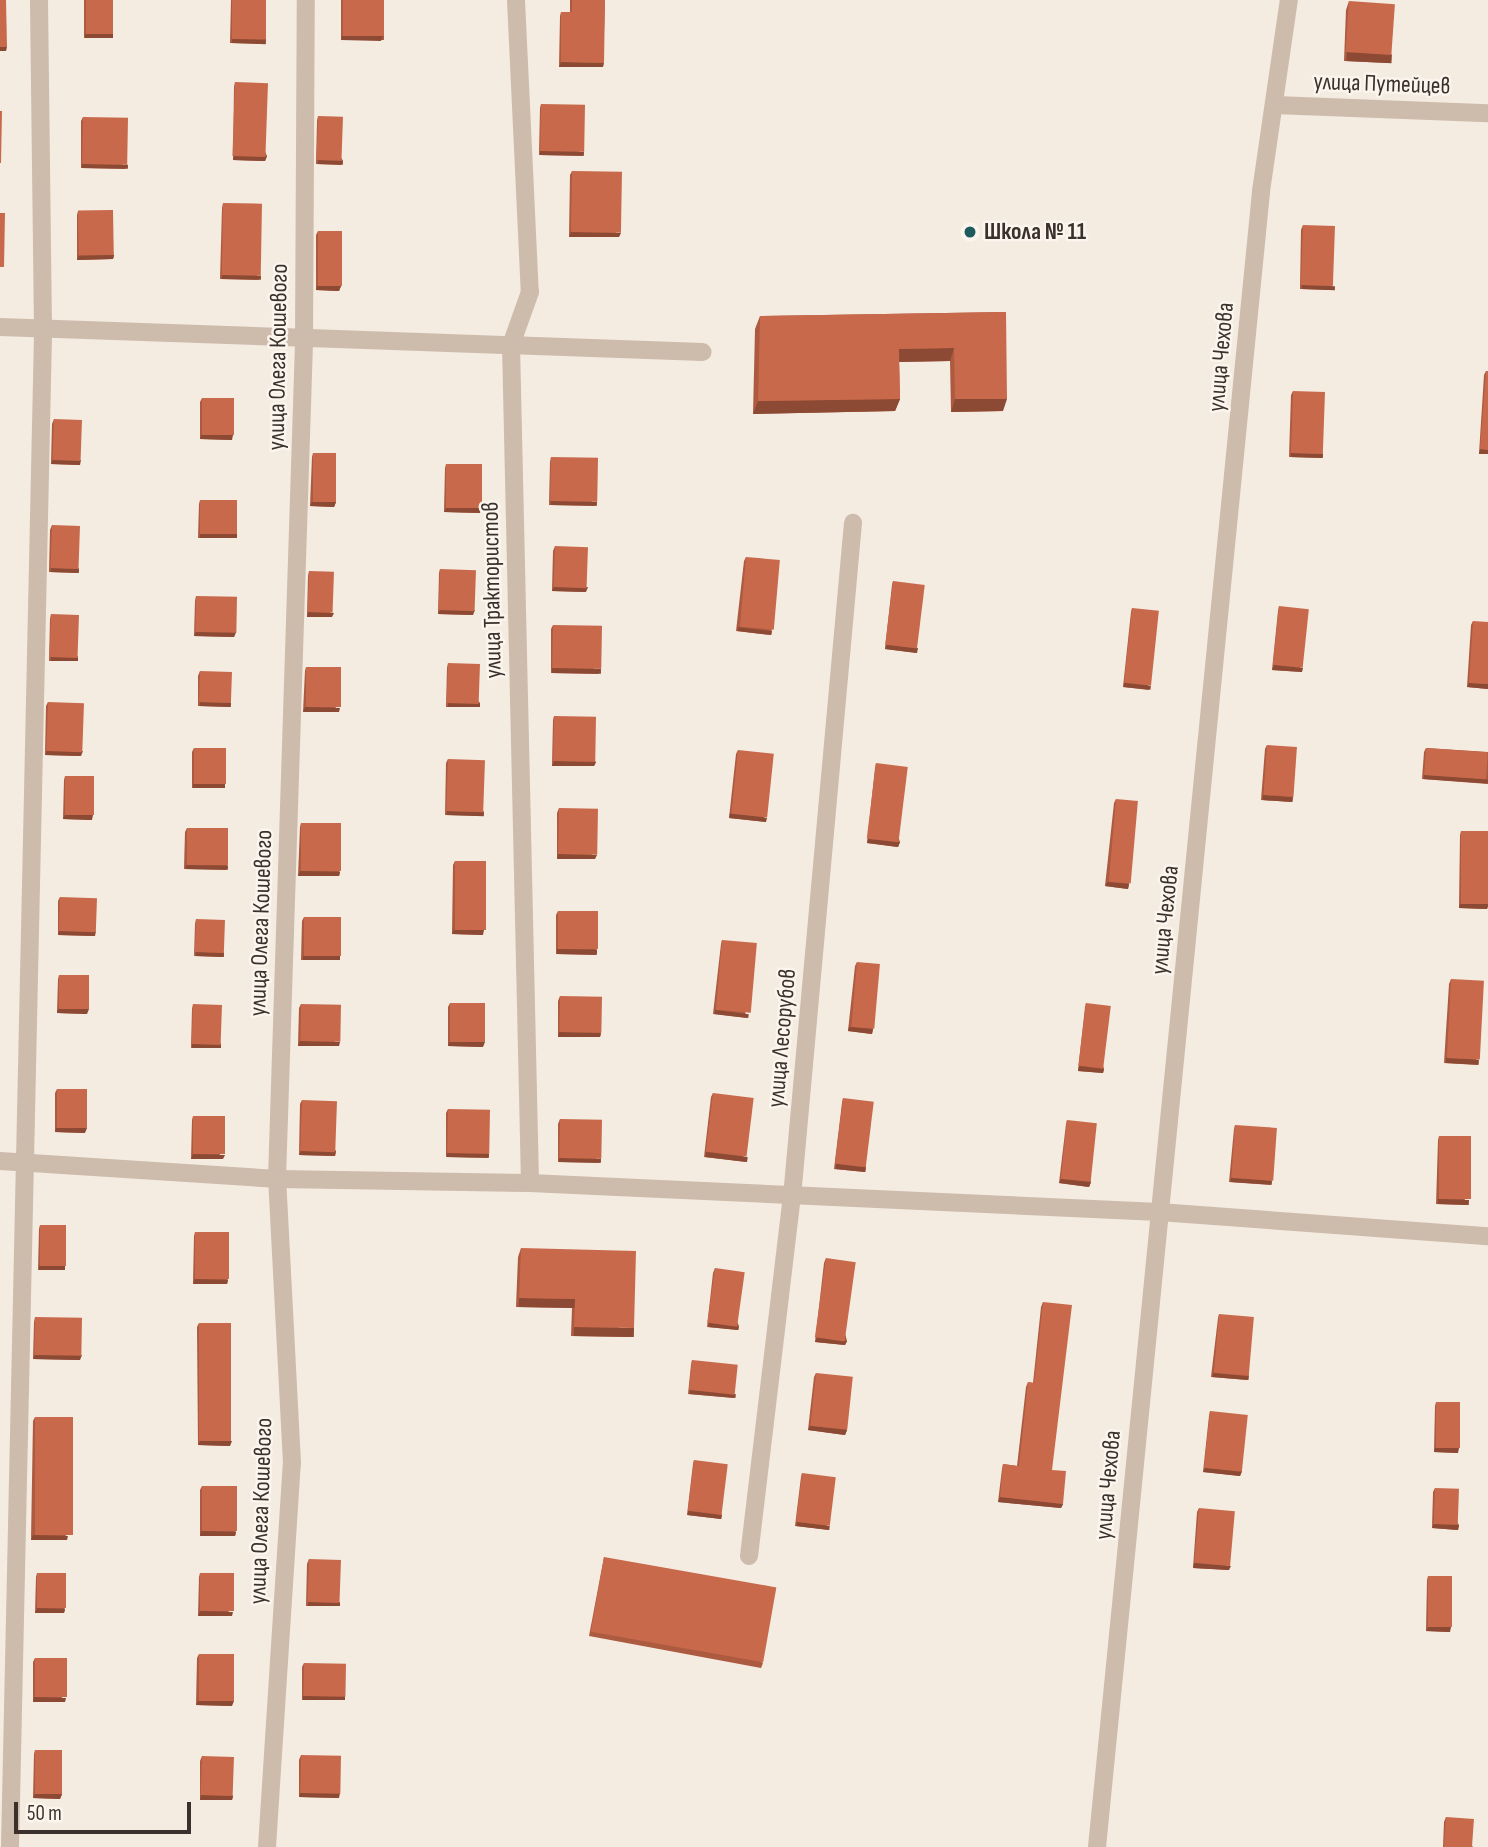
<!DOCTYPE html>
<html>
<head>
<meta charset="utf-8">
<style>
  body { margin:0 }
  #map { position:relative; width:1488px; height:1847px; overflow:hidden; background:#f4ebe1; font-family:"Sofia Sans Condensed",sans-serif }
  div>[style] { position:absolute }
  .minor>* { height:18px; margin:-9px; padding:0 9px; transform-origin:9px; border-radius:9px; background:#cdbbac }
  .wall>* { inset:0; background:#ac5a40; transform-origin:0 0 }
  .shaded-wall>* { inset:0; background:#8c4a34; transform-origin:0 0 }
  .building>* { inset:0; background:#c8694b; transform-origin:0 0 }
  .dots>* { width:19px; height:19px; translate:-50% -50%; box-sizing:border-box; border:4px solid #fbf5ee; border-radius:50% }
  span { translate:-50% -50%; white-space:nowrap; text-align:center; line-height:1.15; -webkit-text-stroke:5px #fbf5ee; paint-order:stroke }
  .street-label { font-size:24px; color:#3b302b }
  .poi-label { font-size:24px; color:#3b302b; font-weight:700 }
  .left { translate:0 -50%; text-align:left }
  .scale { position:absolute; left:14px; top:1802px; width:177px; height:32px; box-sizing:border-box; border:4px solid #3b302b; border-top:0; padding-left:9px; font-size:21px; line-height:24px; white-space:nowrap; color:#3b302b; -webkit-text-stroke:5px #fbf5ee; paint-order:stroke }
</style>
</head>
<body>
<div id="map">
  <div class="minor">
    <i style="left:516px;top:0;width:292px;rotate:87.3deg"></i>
    <i style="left:530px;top:292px;width:56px;rotate:109.7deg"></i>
    <i style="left:511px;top:345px;width:838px;rotate:88.7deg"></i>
    <i style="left:1275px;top:105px;width:213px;rotate:2.2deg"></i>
    <i style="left:0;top:327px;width:703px;rotate:2.04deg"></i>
    <i style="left:0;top:1161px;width:278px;rotate:3.7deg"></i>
    <i style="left:277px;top:1179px;width:253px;rotate:0.9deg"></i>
    <i style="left:530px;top:1183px;width:630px;rotate:2.64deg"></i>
    <i style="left:1159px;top:1212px;width:330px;rotate:4.2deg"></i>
    <i style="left:749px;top:1556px;width:362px;rotate:-83.2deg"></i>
    <i style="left:792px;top:1197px;width:677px;rotate:-84.83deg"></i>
    <i style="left:10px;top:1847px;width:1518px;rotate:-88.75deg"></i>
    <i style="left:43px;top:329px;width:329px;rotate:-90.7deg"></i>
    <i style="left:267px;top:1847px;width:385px;rotate:-86.3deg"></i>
    <i style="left:292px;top:1463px;width:284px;rotate:-93deg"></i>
    <i style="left:277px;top:1179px;width:838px;rotate:-88.15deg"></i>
    <i style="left:304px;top:341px;width:341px;rotate:-89.7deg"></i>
    <i style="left:1097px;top:1847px;width:1664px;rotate:-84.34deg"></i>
    <i style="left:1261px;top:191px;width:193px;rotate:-81.7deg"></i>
  </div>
  <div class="wall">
    <i style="clip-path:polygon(84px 0,113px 0,113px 34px,111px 38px,84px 38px)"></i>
    <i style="clip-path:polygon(231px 0,266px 0,266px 40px,264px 44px,230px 43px)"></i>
    <i style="left:341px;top:0;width:43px;height:40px"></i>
    <i style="clip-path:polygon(570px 0,605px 0,603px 67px,559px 67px,560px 16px,561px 12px,570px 12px)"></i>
    <i style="clip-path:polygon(1349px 1px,1389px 63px,1344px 61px,1346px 10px)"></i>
    <i style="clip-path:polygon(235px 82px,267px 156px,265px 161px,233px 160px,234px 87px)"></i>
    <i style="clip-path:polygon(541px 104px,583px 156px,539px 155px,540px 108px)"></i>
    <i style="clip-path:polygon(318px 116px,343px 161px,341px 165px,316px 164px,317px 121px)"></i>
    <i style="clip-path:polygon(83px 117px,126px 169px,81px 168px,81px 121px)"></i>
    <i style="clip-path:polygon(572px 171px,619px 237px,569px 237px,570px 175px)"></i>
    <i style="clip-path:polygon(223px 203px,259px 280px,220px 279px,222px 208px)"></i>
    <i style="clip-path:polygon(78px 211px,114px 255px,113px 259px,77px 260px,77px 215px)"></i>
    <i style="clip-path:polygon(1303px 225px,1333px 290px,1300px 289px,1301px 230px)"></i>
    <i style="clip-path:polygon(318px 231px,341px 286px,339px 291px,316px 290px,316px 235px)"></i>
    <i style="clip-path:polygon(1006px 312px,1003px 411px,951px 412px,950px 361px,899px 362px,900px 399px,895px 411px,753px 414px,755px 329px,760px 316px)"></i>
    <i style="clip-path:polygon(1486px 371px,1488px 454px,1479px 454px,1484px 375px)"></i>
    <i style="clip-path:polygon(1293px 391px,1323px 454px,1322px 458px,1289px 457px,1291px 395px)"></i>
    <i style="clip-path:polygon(202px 398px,232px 440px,200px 439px,200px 402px)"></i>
    <i style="clip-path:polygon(54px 419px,80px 465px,51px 464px,52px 424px)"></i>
    <i style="clip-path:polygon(313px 453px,336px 502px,334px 507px,310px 506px,312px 457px)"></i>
    <i style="clip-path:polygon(551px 457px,596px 506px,549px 505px,550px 462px)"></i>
    <i style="clip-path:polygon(446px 464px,480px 513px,444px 512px,445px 468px)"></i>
    <i style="clip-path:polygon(200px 500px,237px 534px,235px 538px,198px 538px,199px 504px)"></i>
    <i style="clip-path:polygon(52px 525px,79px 569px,78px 573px,49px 572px,50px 530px)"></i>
    <i style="clip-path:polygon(555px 546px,586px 592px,552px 591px,553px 551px)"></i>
    <i style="clip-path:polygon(746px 557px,772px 631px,771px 635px,736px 631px,744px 561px)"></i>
    <i style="clip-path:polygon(440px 569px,473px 615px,438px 614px,439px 573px)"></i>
    <i style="clip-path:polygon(309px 571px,332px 617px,307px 617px,308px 576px)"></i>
    <i style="clip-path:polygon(893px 581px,917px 653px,885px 649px,892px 585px)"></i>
    <i style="clip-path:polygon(196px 596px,236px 632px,234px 637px,194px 636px,195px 601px)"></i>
    <i style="clip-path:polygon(1279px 606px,1302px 672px,1272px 670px,1278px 611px)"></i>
    <i style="clip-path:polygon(1132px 608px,1149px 690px,1123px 687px,1131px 612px)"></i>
    <i style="clip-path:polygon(51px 614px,78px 657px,76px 661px,49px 661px,50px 619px)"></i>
    <i style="clip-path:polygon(1473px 621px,1488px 689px,1467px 687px,1471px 625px)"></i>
    <i style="clip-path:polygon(553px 625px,599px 674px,551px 673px,551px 629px)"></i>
    <i style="clip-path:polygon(448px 663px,480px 703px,478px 707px,446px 707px,447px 668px)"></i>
    <i style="clip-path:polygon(306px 667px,339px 712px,303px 712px,305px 671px)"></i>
    <i style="clip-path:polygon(200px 671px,231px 703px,230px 707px,198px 706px,198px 676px)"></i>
    <i style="clip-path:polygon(48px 702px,81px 756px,45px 755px,46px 706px)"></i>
    <i style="clip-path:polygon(554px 716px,596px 762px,594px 766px,552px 766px,553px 720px)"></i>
    <i style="clip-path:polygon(1267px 745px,1293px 797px,1291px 802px,1261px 800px,1265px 749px)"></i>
    <i style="clip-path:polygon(194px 748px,224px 788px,192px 788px,192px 752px)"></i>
    <i style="clip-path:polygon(1426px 748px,1488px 752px,1488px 784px,1422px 779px,1424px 752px)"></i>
    <i style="clip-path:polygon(738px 750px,766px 822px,729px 818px,736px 754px)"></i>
    <i style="clip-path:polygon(448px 759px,484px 812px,483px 816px,445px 815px,446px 763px)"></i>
    <i style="clip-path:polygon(876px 763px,900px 842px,898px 847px,867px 843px,875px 768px)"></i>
    <i style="clip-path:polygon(65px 776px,92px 820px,63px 819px,64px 780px)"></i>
    <i style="clip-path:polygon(1116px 799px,1129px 884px,1128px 889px,1105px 886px,1114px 803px)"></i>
    <i style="clip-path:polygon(559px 808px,595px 859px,557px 859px,557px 813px)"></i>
    <i style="clip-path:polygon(301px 823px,340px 872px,339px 876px,298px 876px,300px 827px)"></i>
    <i style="clip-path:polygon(187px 828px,228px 866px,226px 870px,184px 869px,185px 832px)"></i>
    <i style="clip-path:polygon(1461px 831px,1488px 831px,1488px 906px,1487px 909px,1459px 908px,1460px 835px)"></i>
    <i style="clip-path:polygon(455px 861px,483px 935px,452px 934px,453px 865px)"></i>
    <i style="clip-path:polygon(60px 897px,95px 936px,58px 935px,58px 901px)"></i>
    <i style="clip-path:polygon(558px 911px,597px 950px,596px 955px,556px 954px,556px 915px)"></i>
    <i style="clip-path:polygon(304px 917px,340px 956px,338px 960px,301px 960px,302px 921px)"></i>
    <i style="clip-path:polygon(196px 919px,224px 953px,223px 957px,194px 956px,195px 924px)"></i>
    <i style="clip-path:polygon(722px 940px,747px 1018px,713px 1014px,721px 944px)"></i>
    <i style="clip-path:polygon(857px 962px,873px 1029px,872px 1034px,848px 1031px,855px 966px)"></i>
    <i style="clip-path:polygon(59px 975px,87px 1014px,57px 1013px,58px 979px)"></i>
    <i style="clip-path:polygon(1451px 979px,1478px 1065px,1444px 1063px,1449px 984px)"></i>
    <i style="clip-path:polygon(560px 996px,601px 1033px,600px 1037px,558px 1037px,558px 1001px)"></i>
    <i style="clip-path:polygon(450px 1003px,483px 1047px,448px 1046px,448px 1007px)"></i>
    <i style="clip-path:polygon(1086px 1003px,1104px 1069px,1103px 1073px,1078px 1071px,1085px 1007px)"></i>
    <i style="clip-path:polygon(193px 1004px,221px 1044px,220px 1048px,191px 1048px,192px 1009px)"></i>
    <i style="clip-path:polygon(301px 1004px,339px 1046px,298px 1046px,299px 1008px)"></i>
    <i style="clip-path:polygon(57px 1089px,85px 1133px,55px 1132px,55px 1093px)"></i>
    <i style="clip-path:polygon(713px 1093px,746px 1162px,704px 1157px,711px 1097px)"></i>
    <i style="clip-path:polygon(843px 1098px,866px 1167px,865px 1172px,834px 1169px,842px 1103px)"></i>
    <i style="clip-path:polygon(302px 1100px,336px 1151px,335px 1156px,299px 1155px,300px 1104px)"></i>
    <i style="clip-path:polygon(448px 1109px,489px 1154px,488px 1158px,446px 1157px,446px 1113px)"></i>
    <i style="clip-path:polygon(193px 1116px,223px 1159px,191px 1159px,192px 1120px)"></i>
    <i style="clip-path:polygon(560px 1119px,600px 1163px,558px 1162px,558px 1124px)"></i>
    <i style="clip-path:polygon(1067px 1120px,1091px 1182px,1089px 1187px,1059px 1183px,1066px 1124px)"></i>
    <i style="clip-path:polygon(1235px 1125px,1272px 1181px,1271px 1185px,1229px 1182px,1234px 1129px)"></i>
    <i style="clip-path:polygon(1439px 1136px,1467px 1205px,1436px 1204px,1438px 1140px)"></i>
    <i style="clip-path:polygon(40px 1225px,63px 1270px,38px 1270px,39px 1229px)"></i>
    <i style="clip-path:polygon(195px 1232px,228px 1280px,227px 1284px,193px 1284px,194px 1236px)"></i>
    <i style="clip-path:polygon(521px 1248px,631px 1337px,571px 1336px,572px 1308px,516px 1307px,518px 1257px)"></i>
    <i style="clip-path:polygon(826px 1258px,847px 1341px,845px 1345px,815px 1342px,824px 1263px)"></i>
    <i style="clip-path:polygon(715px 1268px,739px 1326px,738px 1330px,707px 1327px,713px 1273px)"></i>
    <i style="clip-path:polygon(1043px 1302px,1052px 1470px,1063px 1504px,1061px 1508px,998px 1502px,1002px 1469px,1003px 1464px,1017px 1466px,1026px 1387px,1028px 1382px,1033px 1383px,1041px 1307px)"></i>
    <i style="clip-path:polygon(1219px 1314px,1249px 1376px,1247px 1380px,1211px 1377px,1218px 1318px)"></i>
    <i style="clip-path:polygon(35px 1317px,80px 1360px,33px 1359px,34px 1322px)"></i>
    <i style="clip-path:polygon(199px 1323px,230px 1446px,198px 1445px,197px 1327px)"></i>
    <i style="clip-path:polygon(692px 1360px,734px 1398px,688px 1394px,691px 1365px)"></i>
    <i style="clip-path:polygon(816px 1373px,847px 1430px,845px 1435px,808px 1430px,814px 1377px)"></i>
    <i style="clip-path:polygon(1436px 1402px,1458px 1453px,1434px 1452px,1435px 1406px)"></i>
    <i style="clip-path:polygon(1210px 1411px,1242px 1471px,1240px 1476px,1203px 1472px,1209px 1416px)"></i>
    <i style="clip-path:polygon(35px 1417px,67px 1540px,31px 1540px,33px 1421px)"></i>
    <i style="clip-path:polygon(694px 1460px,722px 1515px,721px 1519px,687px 1515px,693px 1464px)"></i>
    <i style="clip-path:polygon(802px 1473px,829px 1530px,795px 1526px,801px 1477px)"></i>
    <i style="clip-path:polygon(202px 1486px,236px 1532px,235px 1536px,200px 1536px,200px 1490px)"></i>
    <i style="clip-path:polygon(1435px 1488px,1459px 1525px,1458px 1530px,1432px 1528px,1433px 1492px)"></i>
    <i style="clip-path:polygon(1199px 1508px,1229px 1570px,1193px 1568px,1197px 1512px)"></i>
    <i style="clip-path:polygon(604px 1557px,763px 1663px,761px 1668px,589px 1636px)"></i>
    <i style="clip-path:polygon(309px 1559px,338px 1606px,306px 1606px,307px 1564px)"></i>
    <i style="clip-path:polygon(37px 1573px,65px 1609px,64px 1613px,35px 1613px,36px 1577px)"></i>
    <i style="clip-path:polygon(200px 1573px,232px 1616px,198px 1616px,199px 1577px)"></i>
    <i style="clip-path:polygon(1428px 1576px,1450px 1632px,1426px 1631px,1427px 1580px)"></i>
    <i style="clip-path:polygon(199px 1654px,232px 1706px,196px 1705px,197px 1658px)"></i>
    <i style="clip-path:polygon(35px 1658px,65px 1702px,33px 1702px,33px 1662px)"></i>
    <i style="clip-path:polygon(304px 1663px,344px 1700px,302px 1700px,302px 1667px)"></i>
    <i style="clip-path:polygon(35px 1750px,62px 1794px,60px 1799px,33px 1798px,34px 1754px)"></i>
    <i style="clip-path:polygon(301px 1755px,339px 1798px,299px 1797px,299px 1760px)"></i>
    <i style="clip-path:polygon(202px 1756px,233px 1796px,232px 1800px,200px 1800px,200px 1761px)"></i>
    <i style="clip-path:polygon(1446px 1817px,1473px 1847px,1443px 1847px,1444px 1822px)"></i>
  </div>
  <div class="shaded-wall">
    <i style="left:85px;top:34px;width:28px;height:4px"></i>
    <i style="clip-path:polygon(342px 36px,383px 36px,381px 41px,341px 40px)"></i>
    <i style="left:232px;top:39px;width:34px;height:4px;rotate:2deg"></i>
    <i style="clip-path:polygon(0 47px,7px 47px,6px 51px,0 51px)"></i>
    <i style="left:1347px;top:52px;width:45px;height:9px;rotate:3deg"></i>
    <i style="clip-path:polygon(561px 62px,604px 63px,603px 67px,559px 67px)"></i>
    <i style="left:540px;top:151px;width:44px;height:4px;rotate:1deg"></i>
    <i style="clip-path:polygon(234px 156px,267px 156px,265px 161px,233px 160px)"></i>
    <i style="left:318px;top:160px;width:25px;height:4px;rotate:2deg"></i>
    <i style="left:82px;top:164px;width:46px;height:4px;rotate:1deg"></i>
    <i style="clip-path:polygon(571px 232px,621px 233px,619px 237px,569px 237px)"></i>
    <i style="clip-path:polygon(79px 255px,114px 255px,113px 259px,77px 260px)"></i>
    <i style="left:222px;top:275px;width:39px;height:4px;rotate:1deg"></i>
    <i style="left:1302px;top:285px;width:33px;height:4px;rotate:2deg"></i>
    <i style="clip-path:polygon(317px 286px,341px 286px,339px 291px,316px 290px)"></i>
    <i style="clip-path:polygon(954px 348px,950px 361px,894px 362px,899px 349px)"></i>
    <i style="clip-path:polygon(900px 399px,895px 411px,753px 414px,758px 401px)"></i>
    <i style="clip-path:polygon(955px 399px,1007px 399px,1003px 411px,951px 412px)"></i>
    <i style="clip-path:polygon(201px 435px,233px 435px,232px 440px,200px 439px)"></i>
    <i style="clip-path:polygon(1480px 449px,1488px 450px,1488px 454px,1479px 454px)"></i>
    <i style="left:1291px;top:453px;width:32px;height:4px;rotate:2deg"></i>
    <i style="clip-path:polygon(53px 460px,81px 460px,80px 465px,51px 464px)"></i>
    <i style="left:551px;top:501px;width:46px;height:4px;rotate:1deg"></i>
    <i style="clip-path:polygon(312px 502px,336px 502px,334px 507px,310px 506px)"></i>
    <i style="clip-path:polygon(446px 508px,481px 508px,480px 513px,444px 512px)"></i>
    <i style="left:200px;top:534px;width:37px;height:4px"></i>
    <i style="left:51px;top:568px;width:28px;height:4px;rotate:2deg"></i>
    <i style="clip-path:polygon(554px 587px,588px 587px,586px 592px,552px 591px)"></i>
    <i style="clip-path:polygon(440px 610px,475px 610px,473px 615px,438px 614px)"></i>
    <i style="clip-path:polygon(308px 612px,334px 613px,332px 617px,307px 617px)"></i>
    <i style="left:738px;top:627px;width:34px;height:4px;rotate:7deg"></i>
    <i style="clip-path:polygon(196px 632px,236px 632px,234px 637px,194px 636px)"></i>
    <i style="clip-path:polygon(886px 645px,918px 648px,917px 653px,885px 649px)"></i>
    <i style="left:51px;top:657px;width:27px;height:4px"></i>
    <i style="clip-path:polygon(1274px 665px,1303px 668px,1302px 672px,1272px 670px)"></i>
    <i style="left:552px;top:668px;width:49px;height:5px;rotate:1deg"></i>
    <i style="left:1124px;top:683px;width:27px;height:4px;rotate:6deg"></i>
    <i style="clip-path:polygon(1469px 683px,1488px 684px,1488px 689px,1467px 687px)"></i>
    <i style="left:200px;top:702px;width:31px;height:4px;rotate:2deg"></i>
    <i style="left:448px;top:703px;width:32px;height:4px"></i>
    <i style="clip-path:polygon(305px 707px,340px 708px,339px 712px,303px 712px)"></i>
    <i style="clip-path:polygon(47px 751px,83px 751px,81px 756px,45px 755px)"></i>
    <i style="clip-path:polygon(554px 761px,596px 762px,594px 766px,552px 766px)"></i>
    <i style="left:1424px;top:775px;width:64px;height:4px;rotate:4deg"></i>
    <i style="left:193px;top:784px;width:32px;height:4px"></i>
    <i style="left:1263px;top:795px;width:30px;height:5px;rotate:4deg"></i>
    <i style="left:447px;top:811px;width:37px;height:4px;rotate:2deg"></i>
    <i style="clip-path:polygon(730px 813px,767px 818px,766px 822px,729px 818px)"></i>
    <i style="clip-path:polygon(65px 815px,93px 815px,92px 820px,63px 819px)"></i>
    <i style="clip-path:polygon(868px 839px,900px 842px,898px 847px,867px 843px)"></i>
    <i style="clip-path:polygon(558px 854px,597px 855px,595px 859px,557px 859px)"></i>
    <i style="left:186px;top:865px;width:42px;height:4px;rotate:1deg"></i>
    <i style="clip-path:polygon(300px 871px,340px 872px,339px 876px,298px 876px)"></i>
    <i style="clip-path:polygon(1107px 882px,1129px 884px,1128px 889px,1105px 886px)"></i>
    <i style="clip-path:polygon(1460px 904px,1488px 904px,1488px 906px,1487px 909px,1459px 908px)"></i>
    <i style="clip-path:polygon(454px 930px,484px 930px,483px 935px,452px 934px)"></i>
    <i style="clip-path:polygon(59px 931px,96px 931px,95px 936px,58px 935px)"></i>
    <i style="left:557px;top:949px;width:40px;height:5px;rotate:1deg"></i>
    <i style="left:196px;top:952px;width:28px;height:4px;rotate:2deg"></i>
    <i style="left:303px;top:956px;width:37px;height:4px"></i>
    <i style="clip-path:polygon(58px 1009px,89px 1009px,87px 1014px,57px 1013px)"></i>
    <i style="left:715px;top:1010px;width:34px;height:4px;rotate:7deg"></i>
    <i style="clip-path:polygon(849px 1027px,873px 1029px,872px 1034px,848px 1031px)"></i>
    <i style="clip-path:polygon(559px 1032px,601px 1033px,600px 1037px,558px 1037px)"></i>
    <i style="clip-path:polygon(300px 1041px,340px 1042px,339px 1046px,298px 1046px)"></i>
    <i style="clip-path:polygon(449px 1042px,485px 1042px,483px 1047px,448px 1046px)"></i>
    <i style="left:192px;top:1044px;width:29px;height:4px"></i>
    <i style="left:1446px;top:1058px;width:33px;height:5px;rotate:3deg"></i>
    <i style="clip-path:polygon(1079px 1066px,1104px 1069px,1103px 1073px,1078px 1071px)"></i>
    <i style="clip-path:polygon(56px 1128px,87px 1128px,85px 1133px,55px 1132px)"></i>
    <i style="clip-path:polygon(301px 1151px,336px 1151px,335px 1156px,299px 1155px)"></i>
    <i style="left:706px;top:1152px;width:42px;height:5px;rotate:7deg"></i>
    <i style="left:447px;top:1153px;width:42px;height:4px;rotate:1deg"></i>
    <i style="clip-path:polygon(193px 1154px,225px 1155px,223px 1159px,191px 1159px)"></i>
    <i style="left:559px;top:1158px;width:42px;height:4px;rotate:1deg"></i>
    <i style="left:836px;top:1164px;width:30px;height:5px;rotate:6deg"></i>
    <i style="left:1231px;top:1178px;width:41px;height:4px;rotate:4deg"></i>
    <i style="clip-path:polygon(1061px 1179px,1091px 1182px,1089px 1187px,1059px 1183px)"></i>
    <i style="left:1438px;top:1199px;width:31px;height:5px;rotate:2deg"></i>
    <i style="left:39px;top:1266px;width:26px;height:4px"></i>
    <i style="clip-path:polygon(195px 1279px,228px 1280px,227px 1284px,193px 1284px)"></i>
    <i style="left:519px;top:1298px;width:56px;height:9px;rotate:1deg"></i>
    <i style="left:709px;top:1323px;width:30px;height:4px;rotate:6deg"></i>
    <i style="left:574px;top:1327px;width:60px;height:9px;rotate:1deg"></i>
    <i style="clip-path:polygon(817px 1337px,847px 1341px,845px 1345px,815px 1342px)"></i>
    <i style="clip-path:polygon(35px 1355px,82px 1355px,80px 1360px,33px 1359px)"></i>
    <i style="left:1213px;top:1373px;width:36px;height:4px;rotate:5deg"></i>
    <i style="left:690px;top:1390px;width:46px;height:4px;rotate:5deg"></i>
    <i style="clip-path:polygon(810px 1426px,847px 1430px,845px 1435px,808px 1430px)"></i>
    <i style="clip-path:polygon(200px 1441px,232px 1441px,230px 1446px,198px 1445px)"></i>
    <i style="clip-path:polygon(1435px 1448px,1459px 1448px,1458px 1453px,1434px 1452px)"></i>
    <i style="clip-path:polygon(1205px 1468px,1242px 1471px,1240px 1476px,1203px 1472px)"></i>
    <i style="clip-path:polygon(1000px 1497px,1063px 1504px,1061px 1508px,998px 1502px)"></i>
    <i style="left:688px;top:1511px;width:34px;height:4px;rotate:7deg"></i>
    <i style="left:797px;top:1522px;width:33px;height:4px;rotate:7deg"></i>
    <i style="clip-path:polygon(1434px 1524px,1459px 1525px,1458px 1530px,1432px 1528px)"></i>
    <i style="clip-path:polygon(201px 1531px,236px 1532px,235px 1536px,200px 1536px)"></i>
    <i style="clip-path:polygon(33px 1535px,68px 1536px,67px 1540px,31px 1540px)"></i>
    <i style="clip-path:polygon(1194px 1563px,1231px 1566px,1229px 1570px,1193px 1568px)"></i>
    <i style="left:308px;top:1602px;width:32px;height:4px"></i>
    <i style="clip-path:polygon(37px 1608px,65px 1609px,64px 1613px,35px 1613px)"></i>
    <i style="clip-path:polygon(200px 1611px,233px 1612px,232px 1616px,198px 1616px)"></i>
    <i style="clip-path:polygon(1428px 1627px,1451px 1627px,1450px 1632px,1426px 1631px)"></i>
    <i style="left:303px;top:1696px;width:42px;height:4px"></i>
    <i style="clip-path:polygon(34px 1697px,66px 1698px,65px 1702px,33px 1702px)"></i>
    <i style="clip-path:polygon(198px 1701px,234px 1701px,232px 1706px,196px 1705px)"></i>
    <i style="clip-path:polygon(300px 1793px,340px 1793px,339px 1798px,299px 1797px)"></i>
    <i style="clip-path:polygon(35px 1794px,62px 1794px,60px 1799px,33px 1798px)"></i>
    <i style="clip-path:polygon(201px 1795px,233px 1796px,232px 1800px,200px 1800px)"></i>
  </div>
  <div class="building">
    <i style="clip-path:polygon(0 0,6px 0,7px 47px,0 47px)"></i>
    <i style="left:86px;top:0;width:27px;height:34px"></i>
    <i style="left:232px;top:0;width:34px;height:39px"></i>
    <i style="left:343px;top:0;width:41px;height:36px"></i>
    <i style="clip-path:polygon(572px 0,605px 0,604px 63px,561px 62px,561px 12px,572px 12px)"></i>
    <i style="left:1349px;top:1px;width:46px;height:51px;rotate:4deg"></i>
    <i style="left:235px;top:82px;width:33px;height:74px;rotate:2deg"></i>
    <i style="left:541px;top:104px;width:44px;height:47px;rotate:1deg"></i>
    <i style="clip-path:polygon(0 111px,2px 111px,1px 163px,0 163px)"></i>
    <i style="left:318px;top:116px;width:25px;height:44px;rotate:2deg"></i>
    <i style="left:83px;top:117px;width:45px;height:47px;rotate:1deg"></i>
    <i style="left:572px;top:171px;width:50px;height:61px;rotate:1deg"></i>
    <i style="left:223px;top:203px;width:39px;height:72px;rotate:1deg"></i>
    <i style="left:113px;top:210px;width:45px;height:35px;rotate:89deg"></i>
    <i style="clip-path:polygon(0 213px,5px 213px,4px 267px,0 267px)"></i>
    <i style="left:1303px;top:225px;width:32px;height:60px;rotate:2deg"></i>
    <i style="left:318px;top:231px;width:24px;height:55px"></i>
    <i style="clip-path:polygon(1006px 312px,1007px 399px,955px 399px,954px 348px,899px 349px,900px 399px,758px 401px,760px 316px)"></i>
    <i style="clip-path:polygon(1486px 371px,1488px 371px,1488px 450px,1480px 449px)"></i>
    <i style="left:1293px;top:391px;width:32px;height:62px;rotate:2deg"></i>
    <i style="left:202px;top:398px;width:32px;height:37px"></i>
    <i style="left:54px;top:419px;width:28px;height:41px;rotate:2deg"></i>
    <i style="left:313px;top:453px;width:23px;height:49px"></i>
    <i style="left:551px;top:457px;width:47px;height:44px;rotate:1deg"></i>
    <i style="left:446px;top:464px;width:36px;height:44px"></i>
    <i style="left:200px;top:500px;width:37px;height:34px"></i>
    <i style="left:52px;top:525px;width:28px;height:43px;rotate:2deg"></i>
    <i style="left:555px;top:546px;width:33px;height:41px;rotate:2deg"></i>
    <i style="left:746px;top:557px;width:34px;height:70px;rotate:5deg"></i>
    <i style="left:440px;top:569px;width:36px;height:41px;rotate:2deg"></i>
    <i style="left:309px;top:571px;width:25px;height:41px;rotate:2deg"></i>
    <i style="left:893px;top:581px;width:32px;height:64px;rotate:7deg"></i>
    <i style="left:196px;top:596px;width:41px;height:36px;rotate:1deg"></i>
    <i style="left:1279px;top:606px;width:30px;height:59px;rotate:6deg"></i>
    <i style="left:1132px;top:608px;width:27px;height:75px;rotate:6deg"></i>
    <i style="left:51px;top:614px;width:28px;height:43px;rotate:2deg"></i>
    <i style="clip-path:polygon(1473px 621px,1488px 622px,1488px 684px,1469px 683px)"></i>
    <i style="left:553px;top:625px;width:49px;height:43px;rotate:1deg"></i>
    <i style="left:448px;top:663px;width:32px;height:40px;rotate:2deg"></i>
    <i style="left:306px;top:667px;width:35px;height:40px"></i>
    <i style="left:200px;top:671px;width:32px;height:31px;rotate:2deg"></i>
    <i style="left:48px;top:702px;width:36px;height:49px;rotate:2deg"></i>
    <i style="left:554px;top:716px;width:42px;height:45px;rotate:1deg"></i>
    <i style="left:1267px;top:745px;width:30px;height:50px;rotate:4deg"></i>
    <i style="left:194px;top:748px;width:32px;height:36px"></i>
    <i style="left:1426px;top:748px;width:62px;height:27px;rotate:4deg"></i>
    <i style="left:738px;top:750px;width:36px;height:64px;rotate:6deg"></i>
    <i style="left:448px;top:759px;width:37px;height:52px;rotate:2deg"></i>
    <i style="left:876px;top:763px;width:32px;height:76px;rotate:7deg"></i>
    <i style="left:65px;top:776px;width:29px;height:39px"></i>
    <i style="left:1116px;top:799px;width:22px;height:83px;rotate:5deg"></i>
    <i style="left:559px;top:808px;width:39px;height:46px;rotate:1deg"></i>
    <i style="left:301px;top:823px;width:40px;height:48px"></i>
    <i style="left:187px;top:828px;width:41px;height:37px"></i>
    <i style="left:1461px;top:831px;width:27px;height:73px"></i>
    <i style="left:455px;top:861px;width:31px;height:69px"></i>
    <i style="left:60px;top:897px;width:37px;height:34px;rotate:2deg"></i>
    <i style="left:558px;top:911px;width:40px;height:38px"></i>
    <i style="left:304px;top:917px;width:37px;height:39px"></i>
    <i style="left:196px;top:919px;width:29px;height:33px;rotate:2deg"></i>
    <i style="left:722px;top:940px;width:35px;height:70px;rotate:5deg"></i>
    <i style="left:857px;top:962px;width:23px;height:65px;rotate:5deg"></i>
    <i style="left:59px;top:975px;width:30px;height:34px"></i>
    <i style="left:1451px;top:979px;width:33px;height:79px;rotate:3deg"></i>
    <i style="left:560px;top:996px;width:42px;height:36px;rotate:1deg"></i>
    <i style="left:450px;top:1003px;width:35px;height:39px"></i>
    <i style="left:1086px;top:1003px;width:25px;height:63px;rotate:7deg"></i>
    <i style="left:193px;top:1004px;width:29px;height:40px;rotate:2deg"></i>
    <i style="left:301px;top:1004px;width:40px;height:37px;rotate:1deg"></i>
    <i style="left:57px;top:1089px;width:30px;height:39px"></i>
    <i style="left:713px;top:1093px;width:41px;height:59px;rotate:7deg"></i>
    <i style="left:843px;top:1098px;width:31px;height:66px;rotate:7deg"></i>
    <i style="left:302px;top:1100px;width:35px;height:51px;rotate:2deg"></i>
    <i style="left:448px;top:1109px;width:42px;height:44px;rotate:1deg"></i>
    <i style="left:193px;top:1116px;width:32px;height:38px"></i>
    <i style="left:560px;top:1119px;width:42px;height:39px;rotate:1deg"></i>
    <i style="left:1067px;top:1120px;width:30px;height:59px;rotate:6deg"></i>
    <i style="left:1235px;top:1125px;width:42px;height:53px;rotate:4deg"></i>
    <i style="left:1439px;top:1136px;width:32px;height:63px"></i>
    <i style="left:40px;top:1225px;width:26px;height:41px"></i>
    <i style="left:195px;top:1232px;width:34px;height:47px"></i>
    <i style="clip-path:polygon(521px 1248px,636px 1251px,634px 1328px,574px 1327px,575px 1299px,519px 1298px)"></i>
    <i style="left:826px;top:1258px;width:30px;height:80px;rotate:8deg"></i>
    <i style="left:715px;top:1268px;width:30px;height:55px;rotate:8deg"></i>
    <i style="clip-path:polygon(1043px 1302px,1072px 1305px,1052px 1470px,1066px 1471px,1063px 1504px,1000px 1497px,1003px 1464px,1019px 1466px,1028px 1382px,1034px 1383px)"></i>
    <i style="left:1219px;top:1314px;width:35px;height:59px;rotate:5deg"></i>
    <i style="left:35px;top:1317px;width:47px;height:38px;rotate:1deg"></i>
    <i style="left:199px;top:1323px;width:32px;height:118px"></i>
    <i style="left:692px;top:1360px;width:46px;height:30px;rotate:6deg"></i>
    <i style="left:816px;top:1373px;width:37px;height:53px;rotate:6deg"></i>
    <i style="left:1436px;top:1402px;width:24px;height:46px"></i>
    <i style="left:1210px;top:1411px;width:38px;height:57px;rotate:6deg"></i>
    <i style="left:35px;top:1417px;width:38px;height:118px"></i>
    <i style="left:694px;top:1460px;width:34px;height:51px;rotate:7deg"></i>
    <i style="left:802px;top:1473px;width:34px;height:49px;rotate:7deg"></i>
    <i style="left:202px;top:1486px;width:35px;height:45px"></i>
    <i style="left:1435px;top:1488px;width:24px;height:36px;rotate:2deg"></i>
    <i style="left:1199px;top:1508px;width:36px;height:55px;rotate:5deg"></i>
    <i style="left:604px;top:1557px;width:175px;height:76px;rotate:10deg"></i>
    <i style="left:309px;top:1559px;width:32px;height:43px;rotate:2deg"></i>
    <i style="left:37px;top:1573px;width:29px;height:35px"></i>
    <i style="left:200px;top:1573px;width:34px;height:38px"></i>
    <i style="left:1428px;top:1576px;width:24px;height:51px"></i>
    <i style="left:199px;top:1654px;width:35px;height:47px"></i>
    <i style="left:35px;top:1658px;width:32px;height:39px"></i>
    <i style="left:304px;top:1663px;width:42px;height:33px;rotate:1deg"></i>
    <i style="left:35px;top:1750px;width:27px;height:44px"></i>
    <i style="left:301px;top:1755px;width:40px;height:38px;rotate:1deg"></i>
    <i style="left:202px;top:1756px;width:32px;height:39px;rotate:2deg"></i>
    <i style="left:1446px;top:1817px;width:28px;height:30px;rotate:4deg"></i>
  </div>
  <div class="dots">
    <i style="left:970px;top:232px;background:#1f5a5e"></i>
  </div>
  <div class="street-label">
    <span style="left:1382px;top:84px;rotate:2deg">улица Путейцев</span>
    <span style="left:278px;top:357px;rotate:-89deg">улица Олега Кошевого</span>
    <span style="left:1221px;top:357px;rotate:-85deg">улица Чехова</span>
    <span style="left:492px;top:590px;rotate:-91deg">улица Трактористов</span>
    <span style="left:1165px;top:920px;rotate:-84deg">улица Чехова</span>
    <span style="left:261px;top:923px;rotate:-88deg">улица Олега Кошевого</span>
    <span style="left:782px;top:1038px;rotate:-85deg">улица Лесорубов</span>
    <span style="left:1108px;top:1485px;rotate:-85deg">улица Чехова</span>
    <span style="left:261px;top:1511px;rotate:-88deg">улица Олега Кошевого</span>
  </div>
  <div class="poi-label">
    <span class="left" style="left:984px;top:232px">Школа № 11</span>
  </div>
  <div class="scale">50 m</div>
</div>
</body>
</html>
